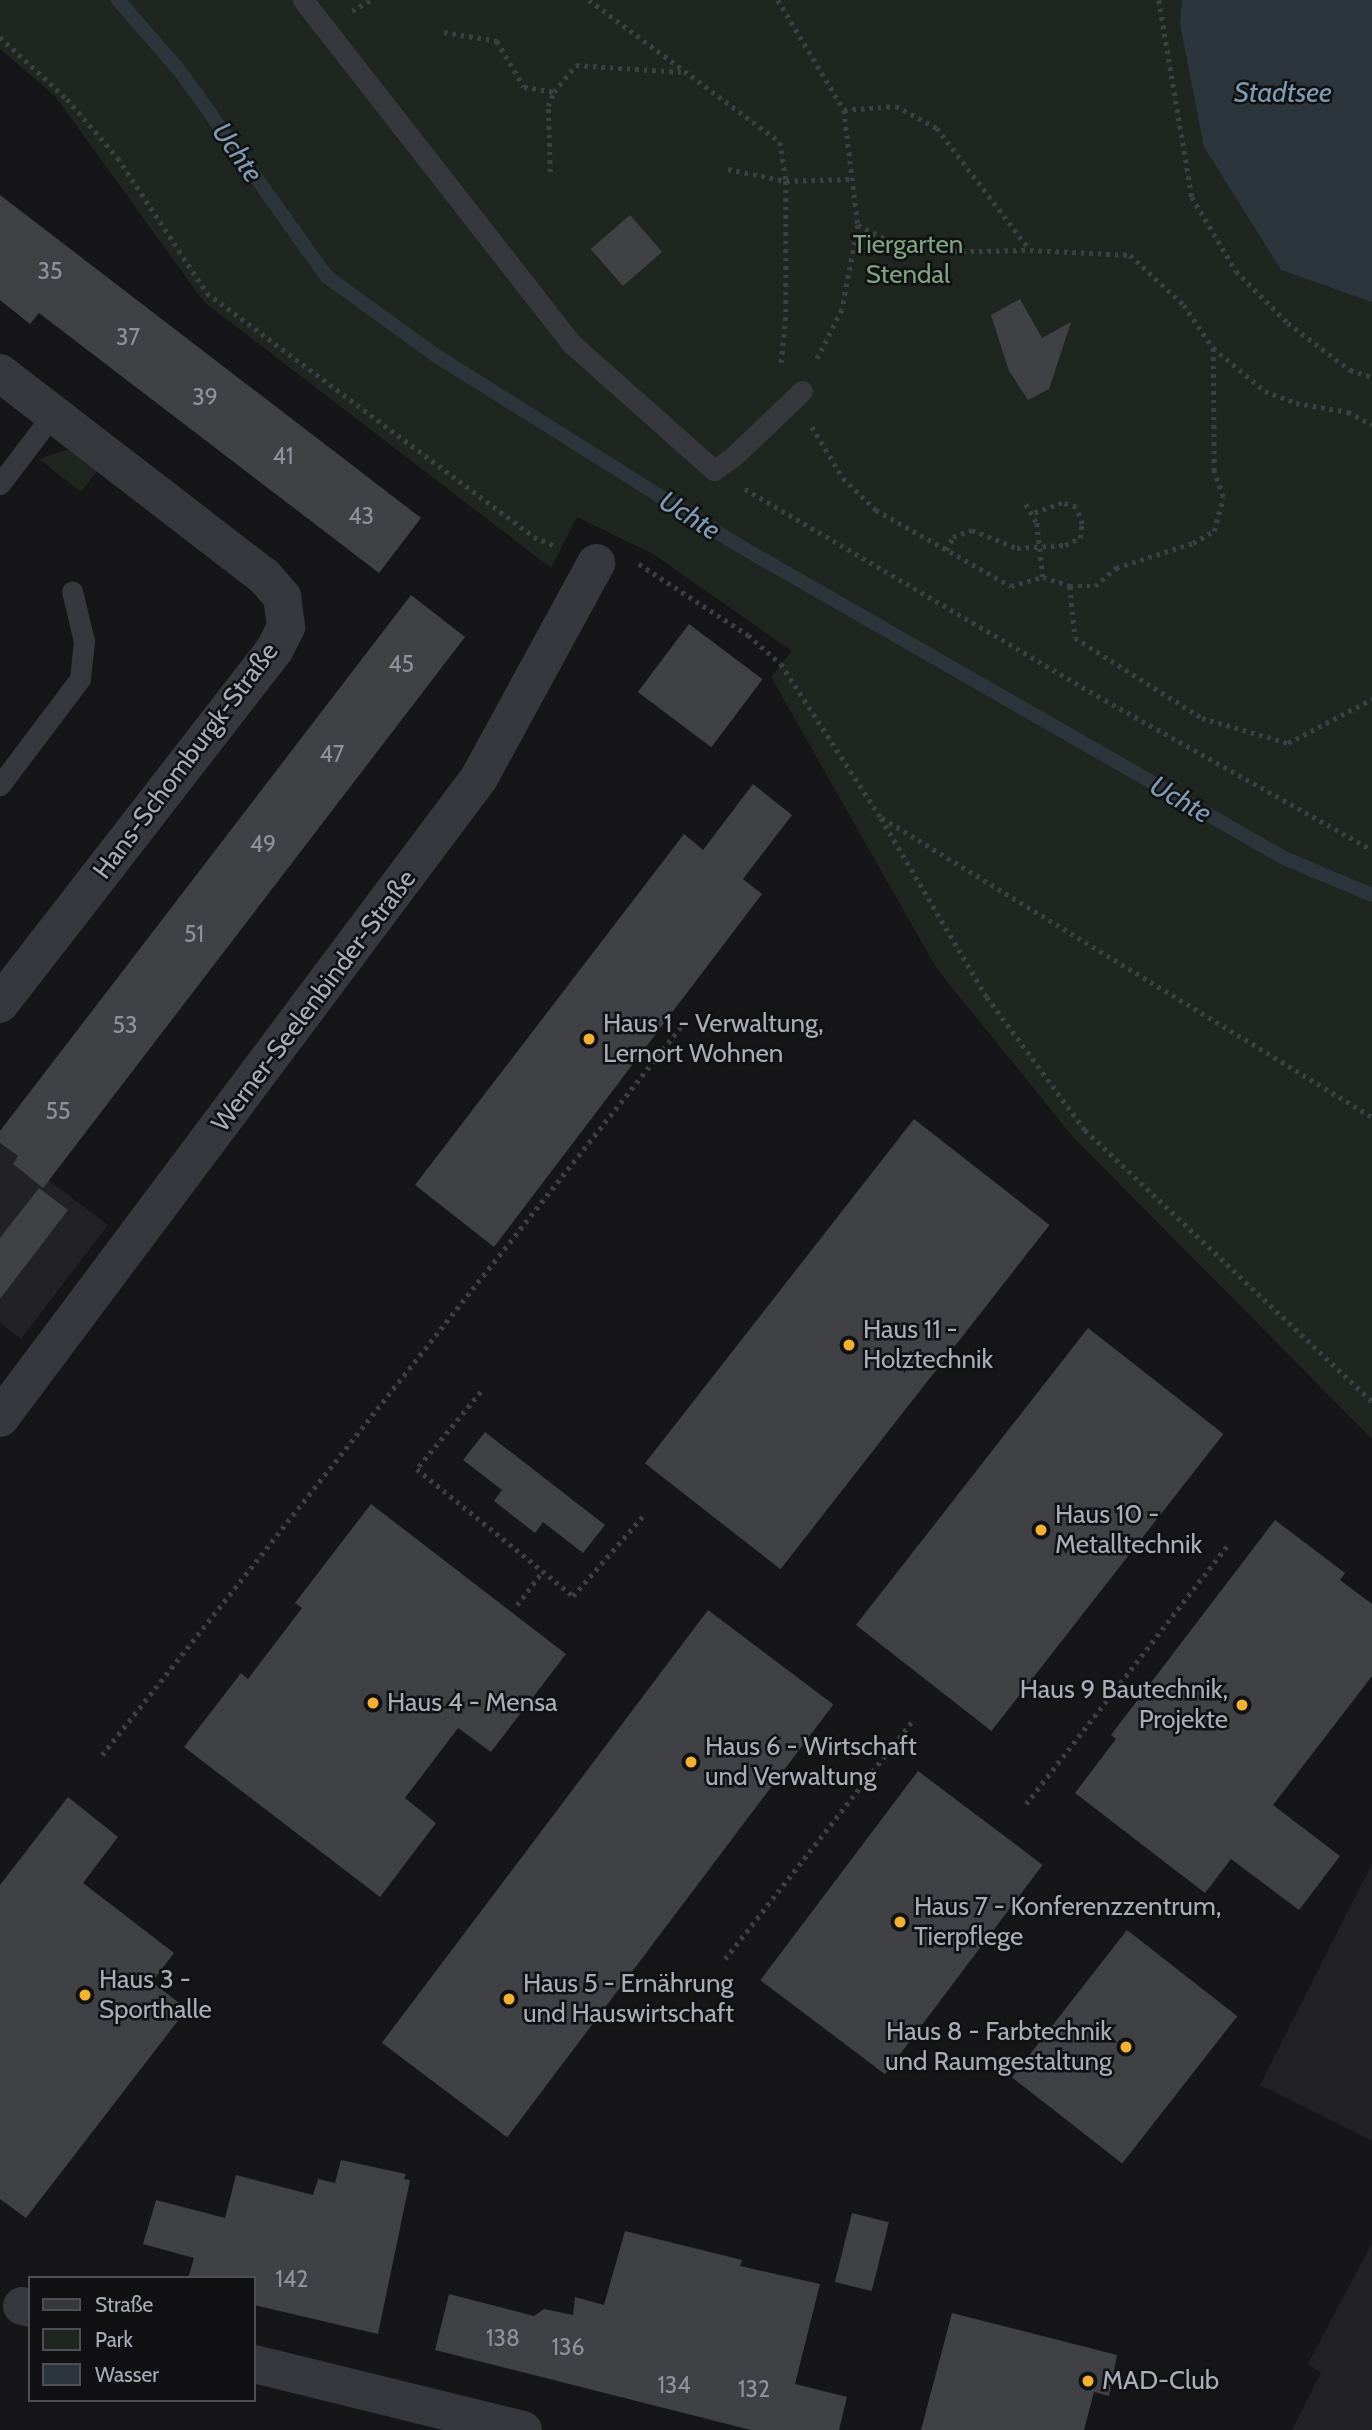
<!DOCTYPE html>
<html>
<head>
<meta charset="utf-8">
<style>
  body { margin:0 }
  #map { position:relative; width:1372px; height:2430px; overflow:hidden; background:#161618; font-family:Cabin,sans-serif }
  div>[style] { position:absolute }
  .built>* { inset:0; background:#222225 }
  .green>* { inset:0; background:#1e261f }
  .water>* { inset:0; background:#2c353c }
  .stream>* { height:14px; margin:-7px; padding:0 7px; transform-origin:7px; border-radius:7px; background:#2c353c }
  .building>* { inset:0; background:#404145; transform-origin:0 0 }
  .path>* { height:4.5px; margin-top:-2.25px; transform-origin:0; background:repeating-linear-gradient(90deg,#3d3f44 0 3.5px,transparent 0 8.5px) }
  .lane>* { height:21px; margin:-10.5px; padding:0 10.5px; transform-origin:10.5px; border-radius:10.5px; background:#37383d }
  .street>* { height:38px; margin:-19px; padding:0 19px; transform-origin:19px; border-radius:19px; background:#37383d }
  .dots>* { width:19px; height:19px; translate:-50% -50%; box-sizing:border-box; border:4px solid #111113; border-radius:50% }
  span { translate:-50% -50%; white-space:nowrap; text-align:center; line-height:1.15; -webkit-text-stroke:5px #111113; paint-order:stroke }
  .number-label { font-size:23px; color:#8e929b }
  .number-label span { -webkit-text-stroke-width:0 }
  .park-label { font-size:26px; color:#7fa381 }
  .street-label { font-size:26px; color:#a8adb8 }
  .poi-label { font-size:26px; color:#a8adb8 }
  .left { translate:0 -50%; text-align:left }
  .right { translate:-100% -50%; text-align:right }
  .water-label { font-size:28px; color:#7f9bb3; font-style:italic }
  .legend { position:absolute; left:28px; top:2276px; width:228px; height:126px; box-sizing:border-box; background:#111113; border:2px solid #4d4f55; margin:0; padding:9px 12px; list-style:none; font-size:21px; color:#a8adb8 }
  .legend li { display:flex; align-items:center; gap:14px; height:35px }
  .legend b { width:35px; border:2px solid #4d4f55 }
</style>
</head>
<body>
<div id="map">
  <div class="built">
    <i style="clip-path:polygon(0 1143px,18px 1156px,13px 1164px,29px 1177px,35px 1170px,108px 1225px,21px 1339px,0 1323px)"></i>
    <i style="clip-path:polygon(1372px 1864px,1372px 2141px,1260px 2085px)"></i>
    <i style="clip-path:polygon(1372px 2243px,1372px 2430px,1292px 2430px,1321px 2373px,1308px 2364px)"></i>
  </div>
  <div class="green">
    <i style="clip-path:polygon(0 0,1372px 0,1372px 1439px,1073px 1137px,937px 969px,771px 677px,792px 651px,653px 554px,577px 517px,551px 568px,204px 302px,55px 96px,0 49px)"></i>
    <i style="clip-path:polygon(75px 450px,99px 469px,81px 492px,39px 459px,62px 451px)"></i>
  </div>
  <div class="water">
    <i style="clip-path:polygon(1182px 0,1372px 0,1372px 302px,1281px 270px,1204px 147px,1180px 24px)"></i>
  </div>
  <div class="stream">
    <i style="left:118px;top:0;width:94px;rotate:48.9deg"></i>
    <i style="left:180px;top:71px;width:252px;rotate:54.5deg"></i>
    <i style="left:326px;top:276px;width:135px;rotate:35.9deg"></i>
    <i style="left:435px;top:355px;width:358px;rotate:32.1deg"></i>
    <i style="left:738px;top:545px;width:629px;rotate:29.82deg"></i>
    <i style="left:1284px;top:858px;width:95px;rotate:22.8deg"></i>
  </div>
  <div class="building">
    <i style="clip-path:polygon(0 195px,421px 518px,379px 573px,39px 313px,30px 324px,0 300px)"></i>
    <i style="left:630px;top:215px;width:49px;height:52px;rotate:49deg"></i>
    <i style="clip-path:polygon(1020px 299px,1042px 338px,1071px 322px,1049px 389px,1028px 400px,1009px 371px,991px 315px)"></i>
    <i style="clip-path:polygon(411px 595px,465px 637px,43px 1188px,13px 1164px,18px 1156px,0 1143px,0 1131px)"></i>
    <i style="left:689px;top:624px;width:92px;height:85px;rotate:37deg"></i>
    <i style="clip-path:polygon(753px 784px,792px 815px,743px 879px,762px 894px,494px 1247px,415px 1185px,684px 834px,703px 850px)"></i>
    <i style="left:914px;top:1119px;width:172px;height:437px;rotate:38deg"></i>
    <i style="clip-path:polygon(39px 1188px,68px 1210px,0 1299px,0 1238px)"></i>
    <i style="left:1088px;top:1328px;width:172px;height:377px;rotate:38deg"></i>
    <i style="clip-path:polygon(485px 1432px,605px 1525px,583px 1553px,543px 1522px,535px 1533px,494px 1501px,502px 1490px,463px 1460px)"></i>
    <i style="clip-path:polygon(371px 1504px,566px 1654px,491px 1752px,458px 1728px,405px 1798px,436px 1823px,380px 1897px,184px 1747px,241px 1673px,248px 1679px,302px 1608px,295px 1603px)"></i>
    <i style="clip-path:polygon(1275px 1520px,1345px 1573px,1340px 1580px,1372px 1604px,1372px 1676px,1273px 1805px,1340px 1856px,1299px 1910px,1231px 1859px,1205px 1893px,1075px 1793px,1116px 1739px,1111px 1735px)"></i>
    <i style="left:708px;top:1610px;width:157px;height:542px;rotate:37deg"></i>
    <i style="left:918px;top:1771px;width:156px;height:262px;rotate:37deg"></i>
    <i style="clip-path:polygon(68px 1797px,118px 1837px,83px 1883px,174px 1953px,152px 1982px,187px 2009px,26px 2218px,0 2199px,0 1885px)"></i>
    <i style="left:1127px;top:1930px;width:140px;height:187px;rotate:38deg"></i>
    <i style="clip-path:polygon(341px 2160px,406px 2174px,404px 2179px,410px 2180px,378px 2334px,254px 2305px,254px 2278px,188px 2278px,194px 2258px,143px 2244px,156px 2200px,225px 2218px,236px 2175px,313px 2195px,318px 2179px,335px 2183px)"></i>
    <i style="left:852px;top:2213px;width:38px;height:71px;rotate:14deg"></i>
    <i style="clip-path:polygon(625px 2231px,742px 2260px,740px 2266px,820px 2284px,795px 2384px,847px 2397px,839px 2430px,751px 2430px,435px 2350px,449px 2294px,534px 2316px,544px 2309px,573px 2315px,575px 2297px,604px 2305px)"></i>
    <i style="clip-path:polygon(952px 2313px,1117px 2355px,1109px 2396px,1094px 2392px,1084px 2430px,921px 2430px)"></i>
  </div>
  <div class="path">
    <i style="left:589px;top:0;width:238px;rotate:36.6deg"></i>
    <i style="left:780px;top:142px;width:39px;rotate:81deg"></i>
    <i style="left:786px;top:181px;width:66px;rotate:-1.7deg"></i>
    <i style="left:778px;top:0;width:128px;rotate:59deg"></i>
    <i style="left:844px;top:110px;width:116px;rotate:83.1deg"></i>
    <i style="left:858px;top:225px;width:86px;rotate:100.7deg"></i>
    <i style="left:842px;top:310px;width:57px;rotate:117deg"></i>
    <i style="left:1159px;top:0;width:200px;rotate:80.5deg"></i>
    <i style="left:1192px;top:197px;width:86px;rotate:59.3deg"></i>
    <i style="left:1236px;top:271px;width:74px;rotate:45deg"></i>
    <i style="left:1288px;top:323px;width:78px;rotate:37.2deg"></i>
    <i style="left:1350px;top:370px;width:23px;rotate:18deg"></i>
    <i style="left:352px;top:11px;width:21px;rotate:-31deg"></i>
    <i style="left:444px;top:32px;width:54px;rotate:9.6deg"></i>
    <i style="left:497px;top:41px;width:53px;rotate:59.6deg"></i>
    <i style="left:524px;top:87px;width:30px;rotate:9deg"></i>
    <i style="left:554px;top:92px;width:35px;rotate:-51deg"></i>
    <i style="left:576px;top:65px;width:105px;rotate:3.8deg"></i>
    <i style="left:0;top:37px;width:91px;rotate:42.8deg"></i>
    <i style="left:67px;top:99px;width:78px;rotate:49.2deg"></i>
    <i style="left:118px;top:158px;width:162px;rotate:56.6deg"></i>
    <i style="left:207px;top:293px;width:408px;rotate:36.7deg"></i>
    <i style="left:534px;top:537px;width:25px;rotate:23deg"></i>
    <i style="left:844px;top:110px;width:52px;rotate:-4.4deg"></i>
    <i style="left:896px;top:106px;width:47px;rotate:28.2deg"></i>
    <i style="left:937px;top:128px;width:153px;rotate:52.7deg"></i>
    <i style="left:1030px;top:250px;width:100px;rotate:2.9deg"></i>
    <i style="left:1130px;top:255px;width:74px;rotate:42.8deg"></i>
    <i style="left:1184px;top:305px;width:52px;rotate:56deg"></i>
    <i style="left:1213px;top:348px;width:67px;rotate:39.6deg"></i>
    <i style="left:1265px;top:391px;width:33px;rotate:21deg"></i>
    <i style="left:1296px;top:403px;width:53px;rotate:9.8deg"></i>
    <i style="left:1348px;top:412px;width:27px;rotate:28deg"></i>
    <i style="left:728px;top:169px;width:59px;rotate:11.7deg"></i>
    <i style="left:786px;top:181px;width:136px;rotate:90deg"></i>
    <i style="left:786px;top:317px;width:49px;rotate:95.8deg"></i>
    <i style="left:550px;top:172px;width:66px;rotate:-91.7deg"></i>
    <i style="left:548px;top:106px;width:15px;rotate:-67deg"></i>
    <i style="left:858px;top:225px;width:59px;rotate:27deg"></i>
    <i style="left:911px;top:252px;width:118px;rotate:-1deg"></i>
    <i style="left:812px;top:427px;width:60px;rotate:58.7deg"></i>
    <i style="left:843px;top:478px;width:46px;rotate:44.1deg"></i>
    <i style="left:876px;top:510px;width:155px;rotate:29.4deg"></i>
    <i style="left:1011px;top:586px;width:33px;rotate:-16deg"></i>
    <i style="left:1043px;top:577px;width:28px;rotate:18deg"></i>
    <i style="left:1070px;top:586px;width:25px"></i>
    <i style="left:1095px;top:586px;width:28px;rotate:-41deg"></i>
    <i style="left:1116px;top:568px;width:81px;rotate:-18deg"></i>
    <i style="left:1193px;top:543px;width:24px;rotate:-30deg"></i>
    <i style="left:1214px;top:531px;width:35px;rotate:-75deg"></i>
    <i style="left:1223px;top:497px;width:28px;rotate:-109deg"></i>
    <i style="left:1214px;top:471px;width:123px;rotate:-90.5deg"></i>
    <i style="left:745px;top:489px;width:417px;rotate:30.4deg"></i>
    <i style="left:1105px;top:700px;width:306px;rotate:29.3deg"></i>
    <i style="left:1026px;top:504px;width:22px;rotate:60deg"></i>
    <i style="left:1037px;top:523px;width:54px;rotate:83.7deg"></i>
    <i style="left:946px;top:550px;width:15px;rotate:-62deg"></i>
    <i style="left:953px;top:537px;width:20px;rotate:-20deg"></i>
    <i style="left:972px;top:530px;width:48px;rotate:21.8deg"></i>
    <i style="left:1017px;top:548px;width:48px;rotate:-3.6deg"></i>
    <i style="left:1065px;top:545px;width:17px;rotate:-25deg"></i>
    <i style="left:1080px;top:538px;width:14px;rotate:-82deg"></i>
    <i style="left:1082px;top:524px;width:18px;rotate:-109deg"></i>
    <i style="left:1076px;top:507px;width:15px;rotate:-164deg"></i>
    <i style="left:1062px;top:503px;width:33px;rotate:160deg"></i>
    <i style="left:639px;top:564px;width:130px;rotate:33.1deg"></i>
    <i style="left:748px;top:635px;width:44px;rotate:41.3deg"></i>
    <i style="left:781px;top:664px;width:184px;rotate:57deg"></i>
    <i style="left:881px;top:818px;width:208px;rotate:59.4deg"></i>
    <i style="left:987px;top:997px;width:165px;rotate:53.6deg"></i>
    <i style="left:1085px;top:1130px;width:395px;rotate:43.4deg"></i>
    <i style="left:1070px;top:586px;width:52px;rotate:84.5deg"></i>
    <i style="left:1075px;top:638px;width:150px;rotate:32.2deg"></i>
    <i style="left:1202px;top:718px;width:90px;rotate:16.2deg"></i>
    <i style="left:1288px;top:743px;width:95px;rotate:-27.6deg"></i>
    <i style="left:882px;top:818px;width:574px;rotate:31.39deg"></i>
    <i style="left:481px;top:1392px;width:100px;rotate:129.7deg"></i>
    <i style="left:417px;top:1469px;width:201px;rotate:39.1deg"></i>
    <i style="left:573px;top:1596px;width:106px;rotate:-48.8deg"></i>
    <i style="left:517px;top:1605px;width:43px;rotate:-52.6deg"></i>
    <i style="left:102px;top:1755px;width:934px;rotate:-51.52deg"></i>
    <i style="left:1026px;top:1804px;width:331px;rotate:-52.1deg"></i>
    <i style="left:725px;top:1959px;width:304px;rotate:-51.8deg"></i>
  </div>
  <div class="lane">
    <i style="left:303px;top:0;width:438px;rotate:52deg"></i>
    <i style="left:573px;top:345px;width:188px;rotate:41.6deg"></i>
    <i style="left:714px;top:470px;width:24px;rotate:-35deg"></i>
    <i style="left:734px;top:456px;width:94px;rotate:-43.7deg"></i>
    <i style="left:0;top:484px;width:88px;rotate:-52.9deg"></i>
    <i style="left:0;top:785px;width:133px;rotate:-53deg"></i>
    <i style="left:80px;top:679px;width:38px;rotate:-84deg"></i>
    <i style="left:84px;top:641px;width:51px;rotate:-103.5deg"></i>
  </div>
  <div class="street">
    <i style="left:0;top:373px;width:333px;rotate:37.6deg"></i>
    <i style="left:264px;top:576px;width:28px;rotate:49deg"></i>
    <i style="left:282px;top:597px;width:30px;rotate:82deg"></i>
    <i style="left:286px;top:627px;width:25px;rotate:117deg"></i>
    <i style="left:275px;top:649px;width:449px;rotate:127.8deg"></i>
    <i style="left:0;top:1418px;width:799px;rotate:-53.19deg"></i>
    <i style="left:479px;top:778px;width:245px;rotate:-61.4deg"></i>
    <i style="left:22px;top:2306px;width:8px;rotate:14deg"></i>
    <i style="left:254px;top:2364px;width:277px;rotate:13.8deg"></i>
  </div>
  <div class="dots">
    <i style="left:589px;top:1039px;background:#f2b134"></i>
    <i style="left:849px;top:1345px;background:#f2b134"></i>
    <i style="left:1041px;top:1530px;background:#f2b134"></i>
    <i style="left:373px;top:1703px;background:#f2b134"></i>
    <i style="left:1242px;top:1705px;background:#f2b134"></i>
    <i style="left:691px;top:1762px;background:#f2b134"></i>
    <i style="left:900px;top:1922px;background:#f2b134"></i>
    <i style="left:85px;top:1995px;background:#f2b134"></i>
    <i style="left:509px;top:1999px;background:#f2b134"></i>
    <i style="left:1126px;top:2047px;background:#f2b134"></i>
    <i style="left:1088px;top:2381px;background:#f2b134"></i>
  </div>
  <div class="number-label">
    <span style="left:50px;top:271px">35</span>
    <span style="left:128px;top:337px">37</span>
    <span style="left:205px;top:397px">39</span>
    <span style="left:283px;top:456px">41</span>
    <span style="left:361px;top:516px">43</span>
    <span style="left:401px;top:664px">45</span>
    <span style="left:332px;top:754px">47</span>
    <span style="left:263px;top:844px">49</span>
    <span style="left:194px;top:934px">51</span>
    <span style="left:125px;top:1025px">53</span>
    <span style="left:58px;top:1111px">55</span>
    <span style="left:292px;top:2279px">142</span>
    <span style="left:503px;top:2338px">138</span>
    <span style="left:568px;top:2347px">136</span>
    <span style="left:674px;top:2385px">134</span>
    <span style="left:754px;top:2389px">132</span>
  </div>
  <div class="park-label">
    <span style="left:908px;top:260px">Tiergarten<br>Stendal</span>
  </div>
  <div class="street-label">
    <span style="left:186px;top:761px;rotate:-53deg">Hans-Schomburgk-Straße</span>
    <span style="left:314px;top:1001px;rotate:-53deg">Werner-Seelenbinder-Straße</span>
  </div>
  <div class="poi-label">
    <span class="left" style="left:603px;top:1039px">Haus 1 - Verwaltung,<br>Lernort Wohnen</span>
    <span class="left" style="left:863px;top:1345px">Haus 11 -<br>Holztechnik</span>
    <span class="left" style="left:1055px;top:1530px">Haus 10 -<br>Metalltechnik</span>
    <span class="right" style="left:1228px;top:1705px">Haus 9 Bautechnik,<br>Projekte</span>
    <span class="left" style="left:387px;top:1703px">Haus 4 - Mensa</span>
    <span class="left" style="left:705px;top:1762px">Haus 6 - Wirtschaft<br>und Verwaltung</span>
    <span class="left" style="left:914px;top:1922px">Haus 7 - Konferenzzentrum,<br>Tierpflege</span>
    <span class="left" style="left:99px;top:1995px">Haus 3 -<br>Sporthalle</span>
    <span class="left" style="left:523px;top:1999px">Haus 5 - Ernährung<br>und Hauswirtschaft</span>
    <span class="right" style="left:1112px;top:2047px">Haus 8 - Farbtechnik<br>und Raumgestaltung</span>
    <span class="left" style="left:1102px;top:2381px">MAD-Club</span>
  </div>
  <div class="water-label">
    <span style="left:1283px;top:92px">Stadtsee</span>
    <span style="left:238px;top:152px;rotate:55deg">Uchte</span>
    <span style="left:690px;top:515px;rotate:32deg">Uchte</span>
    <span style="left:1181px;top:799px;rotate:30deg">Uchte</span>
  </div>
  <ul class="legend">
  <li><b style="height:9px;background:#37383d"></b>Straße</li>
  <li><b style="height:19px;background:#1e261f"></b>Park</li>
  <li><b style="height:19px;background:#2c353c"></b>Wasser</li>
  </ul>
</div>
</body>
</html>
